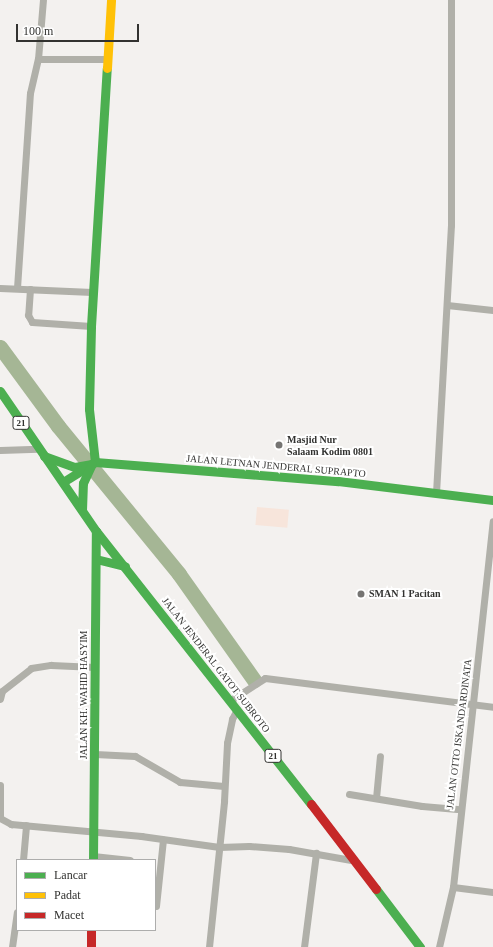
<!DOCTYPE html>
<html>
<head>
<meta charset="utf-8">
<style>
  body { margin:0 }
  #map { position:relative; width:493px; height:947px; overflow:hidden; background:#f3f1ef; font-family:"Times New Roman",serif }
  div>[style] { position:absolute }
  .green>* { inset:0; background:#f7e5db; transform-origin:0 0 }
  .river>* { height:15px; margin:-7.5px; padding:0 7.5px; transform-origin:7.5px; border-radius:7.5px; background:#a5b695 }
  .street>* { height:7px; margin:-3.5px; padding:0 3.5px; transform-origin:3.5px; border-radius:3.5px; background:#b0b0a9 }
  .fast>* { height:9px; margin:-4.5px; padding:0 4.5px; transform-origin:4.5px; border-radius:4.5px; background:#4caf50 }
  .slow>* { height:9px; margin:-4.5px; padding:0 4.5px; transform-origin:4.5px; border-radius:4.5px; background:#ffc107 }
  .jam>* { height:9px; margin:-4.5px; padding:0 4.5px; transform-origin:4.5px; border-radius:4.5px; background:#c62828 }
  .dots>* { width:11px; height:11px; translate:-50% -50%; box-sizing:border-box; border:2px solid #fff; border-radius:50% }
  span { translate:-50% -50%; white-space:nowrap; text-align:center; line-height:1.15; -webkit-text-stroke:4px #fff; paint-order:stroke }
  .shield-label span { padding:1px 3px; background:#fff; border:1px solid; border-radius:3px; -webkit-text-stroke-width:0 }
  .shield-label { font-size:9px; color:#323230; font-weight:700 }
  .poi-label { font-size:10px; color:#323230; font-weight:700 }
  .left { translate:0 -50%; text-align:left }
  .street-label { font-size:10px; color:#323230 }
  .legend { position:absolute; left:16px; top:859px; width:140px; height:72px; box-sizing:border-box; background:#fff; border:1px solid #adadac; margin:0; padding:5px 7px; list-style:none; font-size:12px; color:#323230 }
  .legend li { display:flex; align-items:center; gap:8px; height:20px }
  .legend b { width:20px; border:1px solid #adadac }
  .scale { position:absolute; left:16px; top:24px; width:123px; height:18px; box-sizing:border-box; border:2px solid #323230; border-top:0; padding-left:5px; font-size:12px; line-height:14px; white-space:nowrap; color:#323230; -webkit-text-stroke:3px #fff; paint-order:stroke }
</style>
</head>
<body>
<div id="map">
  <div class="green">
    <i style="left:257px;top:507px;width:32px;height:18px;rotate:5deg"></i>
  </div>
  <div class="river">
    <i style="left:0;top:347px;width:98px;rotate:53.7deg"></i>
    <i style="left:58px;top:426px;width:191px;rotate:50.7deg"></i>
    <i style="left:179px;top:574px;width:130px;rotate:54.7deg"></i>
  </div>
  <div class="street">
    <i style="left:38px;top:59px;width:69px"></i>
    <i style="left:0;top:288px;width:92px;rotate:2.5deg"></i>
    <i style="left:17px;top:288px;width:195px;rotate:-86.2deg"></i>
    <i style="left:30px;top:93px;width:35px;rotate:-77deg"></i>
    <i style="left:38px;top:59px;width:59px;rotate:-85.2deg"></i>
    <i style="left:30px;top:289px;width:26px;rotate:94deg"></i>
    <i style="left:28px;top:315px;width:8px;rotate:60deg"></i>
    <i style="left:32px;top:322px;width:59px;rotate:3.9deg"></i>
    <i style="left:447px;top:305px;width:46px;rotate:6.2deg"></i>
    <i style="left:0;top:450px;width:38px;rotate:-2deg"></i>
    <i style="left:436px;top:493px;width:268px;rotate:-86.8deg"></i>
    <i style="left:451px;top:225px;width:225px;rotate:-90deg"></i>
    <i style="left:0;top:699px;width:8px;rotate:-76deg"></i>
    <i style="left:2px;top:691px;width:37px;rotate:-38deg"></i>
    <i style="left:31px;top:668px;width:20px;rotate:-9deg"></i>
    <i style="left:51px;top:665px;width:44px;rotate:2.6deg"></i>
    <i style="left:231px;top:700px;width:40px;rotate:-32.9deg"></i>
    <i style="left:265px;top:678px;width:230px;rotate:7.2deg"></i>
    <i style="left:95px;top:754px;width:40px;rotate:2.9deg"></i>
    <i style="left:135px;top:756px;width:52px;rotate:30deg"></i>
    <i style="left:180px;top:782px;width:44px;rotate:5.2deg"></i>
    <i style="left:0;top:785px;width:33px;rotate:90deg"></i>
    <i style="left:0;top:818px;width:13px;rotate:29deg"></i>
    <i style="left:11px;top:824px;width:131px;rotate:5.3deg"></i>
    <i style="left:141px;top:836px;width:79px;rotate:8deg"></i>
    <i style="left:219px;top:847px;width:30px;rotate:-2deg"></i>
    <i style="left:249px;top:846px;width:40px;rotate:4.3deg"></i>
    <i style="left:289px;top:849px;width:63px;rotate:10.1deg"></i>
    <i style="left:349px;top:794px;width:74px;rotate:9.3deg"></i>
    <i style="left:422px;top:806px;width:38px;rotate:5deg"></i>
    <i style="left:376px;top:798px;width:42px;rotate:-84.6deg"></i>
    <i style="left:93px;top:856px;width:37px;rotate:6deg"></i>
    <i style="left:23px;top:860px;width:35px;rotate:-85deg"></i>
    <i style="left:453px;top:887px;width:40px;rotate:7.1deg"></i>
    <i style="left:156px;top:906px;width:67px;rotate:-84deg"></i>
    <i style="left:12px;top:947px;width:35px;rotate:-82deg"></i>
    <i style="left:209px;top:947px;width:147px;rotate:-84.1deg"></i>
    <i style="left:224px;top:801px;width:58px;rotate:-87deg"></i>
    <i style="left:227px;top:743px;width:25px;rotate:-78deg"></i>
    <i style="left:232px;top:719px;width:11px;rotate:-63deg"></i>
    <i style="left:304px;top:947px;width:95px;rotate:-82.7deg"></i>
    <i style="left:439px;top:947px;width:62px;rotate:-76.9deg"></i>
    <i style="left:453px;top:887px;width:368px;rotate:-83.8deg"></i>
  </div>
  <div class="fast">
    <i style="left:0;top:391px;width:170px;rotate:55.6deg"></i>
    <i style="left:96px;top:531px;width:347px;rotate:51.8deg"></i>
    <i style="left:44px;top:456px;width:33px;rotate:20deg"></i>
    <i style="left:75px;top:467px;width:17px;rotate:-10deg"></i>
    <i style="left:95px;top:462px;width:53px;rotate:-96.5deg"></i>
    <i style="left:89px;top:409px;width:83px;rotate:-88.6deg"></i>
    <i style="left:91px;top:326px;width:258px;rotate:-86.5deg"></i>
    <i style="left:63px;top:482px;width:38px;rotate:-32deg"></i>
    <i style="left:95px;top:462px;width:244px;rotate:4.5deg"></i>
    <i style="left:338px;top:481px;width:156px;rotate:7deg"></i>
    <i style="left:82px;top:510px;width:27px;rotate:-88deg"></i>
    <i style="left:83px;top:483px;width:21px;rotate:-65deg"></i>
    <i style="left:96px;top:559px;width:30px;rotate:14deg"></i>
    <i style="left:93px;top:860px;width:329px;rotate:-89.5deg"></i>
    <i style="left:376px;top:889px;width:73px;rotate:52.8deg"></i>
  </div>
  <div class="slow">
    <i style="left:107px;top:68px;width:68px;rotate:-86.6deg"></i>
  </div>
  <div class="jam">
    <i style="left:311px;top:804px;width:107px;rotate:52.6deg"></i>
    <i style="left:91px;top:930px;width:17px;rotate:90deg"></i>
  </div>
  <div class="dots">
    <i style="left:279px;top:445px;background:#767573"></i>
    <i style="left:361px;top:594px;background:#767573"></i>
  </div>
  <div class="shield-label">
    <span style="left:21px;top:423px">21</span>
    <span style="left:273px;top:756px">21</span>
  </div>
  <div class="poi-label">
    <span class="left" style="left:287px;top:445px">Masjid Nur<br>Salaam Kodim 0801</span>
    <span class="left" style="left:369px;top:594px">SMAN 1 Pacitan</span>
  </div>
  <div class="street-label">
    <span style="left:276px;top:466px;rotate:5deg">JALAN LETNAN JENDERAL SUPRAPTO</span>
    <span style="left:216px;top:665px;rotate:52deg">JALAN JENDERAL GATOT SUBROTO</span>
    <span style="left:84px;top:695px;rotate:-90deg">JALAN KH. WAHID HASYIM</span>
    <span style="left:459px;top:734px;rotate:-83deg">JALAN OTTO ISKANDARDINATA</span>
  </div>
  <ul class="legend">
  <li><b style="height:5px;background:#4caf50"></b>Lancar</li>
  <li><b style="height:5px;background:#ffc107"></b>Padat</li>
  <li><b style="height:5px;background:#c62828"></b>Macet</li>
  </ul>
  <div class="scale">100 m</div>
</div>
</body>
</html>
